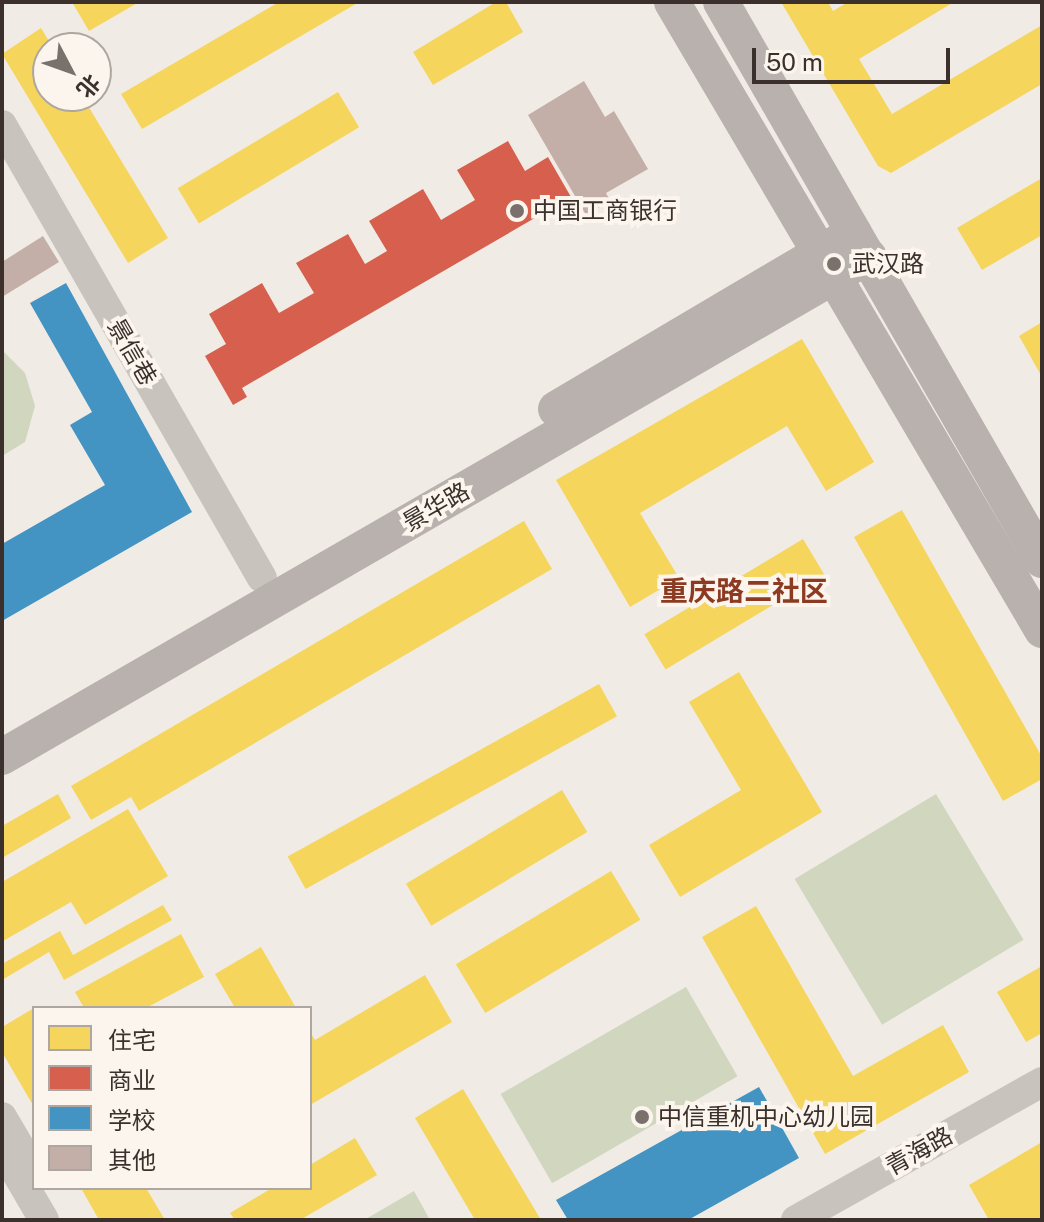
<!DOCTYPE html>
<html>
<head>
<meta charset="utf-8">
<style>
  body { margin:0 }
  #map { position:relative; width:1044px; height:1222px; overflow:hidden; background:#f0ebe5; font-family:"Public Sans","Noto Sans SC",sans-serif }
  div>[style] { position:absolute }
  .green>* { inset:0; background:#d1d6bf; transform-origin:0 0 }
  .homes>* { inset:0; background:#f6d55c; transform-origin:0 0 }
  .shops>* { inset:0; background:#d6604d }
  .schools>* { inset:0; background:#4393c3 }
  .building>* { inset:0; background:#c3afa7 }
  .minor>* { height:30px; margin:-15px; padding:0 15px; transform-origin:15px; border-radius:15px; background:#c9c3be }
  .major>* { height:36px; margin:-18px; padding:0 18px; transform-origin:18px; border-radius:18px; background:#b8b1ad }
  .dots>* { width:22px; height:22px; translate:-50% -50%; box-sizing:border-box; border:4px solid #fbf5ee; border-radius:50% }
  span { translate:-50% -50%; white-space:nowrap; text-align:center; line-height:1.15; -webkit-text-stroke:8px #fbf5ee; paint-order:stroke }
  .poi-label { font-size:24px; color:#3b302b }
  .left { translate:0 -50%; text-align:left }
  .street-label { font-size:24px; color:#3b302b }
  .quarter-label { font-size:28px; color:#8c3b22; font-weight:700 }
  .frame { position:absolute; inset:0; border:4px solid #3b302b; pointer-events:none }
  .legend { position:absolute; left:32px; top:1006px; width:280px; height:184px; box-sizing:border-box; background:#fbf5ee; border:2px solid #aea6a0; margin:0; padding:10px 14px; list-style:none; font-size:24px; color:#3b302b }
  .legend li { display:flex; align-items:center; gap:16px; height:40px }
  .legend b { width:40px; border:2px solid #aea6a0 }
  .north { position:absolute; left:32px; top:32px; width:80px; height:80px; box-sizing:border-box; background:#fbf5ee; border:2px solid #aea6a0; border-radius:50%; rotate:131deg; font-size:22px; font-weight:700; line-height:32px; text-align:center; color:#3b302b }
  .north::after { content:''; display:block; margin:auto; width:28px; height:36px; background:#7a716c; clip-path:polygon(50% 0,100% 100%,50% 72%,0 100%) }
  .scale { position:absolute; left:752px; top:48px; width:198px; height:36px; box-sizing:border-box; border:4px solid #3b302b; border-top:0; padding-left:10px; font-size:24px; line-height:28px; white-space:nowrap; color:#3b302b; -webkit-text-stroke:6px #fbf5ee; paint-order:stroke }
</style>
</head>
<body>
<div id="map">
  <div class="green">
    <i style="clip-path:polygon(2px 350px,25px 373px,35px 406px,25px 442px,2px 456px)"></i>
    <i style="left:936px;top:794px;width:170px;height:165px;rotate:59deg"></i>
    <i style="left:686px;top:987px;width:103px;height:214px;rotate:60deg"></i>
    <i style="clip-path:polygon(414px 1191px,430px 1220px,364px 1220px)"></i>
  </div>
  <div class="homes">
    <i style="clip-path:polygon(72px 2px,139px 2px,89px 31px)"></i>
    <i style="clip-path:polygon(279px 2px,359px 2px,142px 129px,121px 94px)"></i>
    <i style="clip-path:polygon(496px 2px,506px 2px,523px 32px,433px 85px,413px 52px)"></i>
    <i style="clip-path:polygon(781px 2px,828px 2px,833px 11px,848px 2px,954px 2px,859px 59px,892px 114px,1042px 25px,1042px 84px,891px 173px,878px 166px)"></i>
    <i style="clip-path:polygon(41px 28px,53px 48px,48px 48px,48px 96px,82px 96px,168px 238px,128px 263px,2px 54px)"></i>
    <i style="left:338px;top:92px;width:41px;height:187px;rotate:59deg"></i>
    <i style="clip-path:polygon(1042px 178px,1042px 235px,982px 270px,957px 228px)"></i>
    <i style="clip-path:polygon(1042px 322px,1042px 377px,1019px 336px)"></i>
    <i style="clip-path:polygon(802px 339px,874px 462px,826px 491px,787px 426px,640px 513px,679px 578px,630px 607px,556px 480px)"></i>
    <i style="clip-path:polygon(902px 510px,1042px 757px,1042px 779px,1003px 801px,854px 537px)"></i>
    <i style="clip-path:polygon(524px 521px,552px 569px,139px 811px,131px 797px,91px 820px,71px 786px)"></i>
    <i style="left:803px;top:539px;width:41px;height:185px;rotate:59deg"></i>
    <i style="clip-path:polygon(739px 672px,822px 812px,680px 897px,649px 845px,741px 790px,689px 702px)"></i>
    <i style="left:599px;top:684px;width:37px;height:356px;rotate:61deg"></i>
    <i style="left:562px;top:790px;width:49px;height:182px;rotate:59deg"></i>
    <i style="clip-path:polygon(58px 794px,71px 818px,2px 858px,2px 826px)"></i>
    <i style="clip-path:polygon(128px 809px,168px 876px,85px 925px,71px 902px,3px 941px,2px 882px)"></i>
    <i style="left:611px;top:871px;width:57px;height:181px;rotate:59deg"></i>
    <i style="clip-path:polygon(163px 905px,172px 920px,64px 980px,49px 952px,2px 980px,2px 964px,60px 931px,73px 955px)"></i>
    <i style="clip-path:polygon(756px 906px,853px 1076px,943px 1025px,969px 1072px,825px 1154px,702px 937px)"></i>
    <i style="clip-path:polygon(181px 934px,204px 977px,146px 1008px,84px 1008px,75px 992px)"></i>
    <i style="clip-path:polygon(261px 947px,296px 1008px,235px 1008px,215px 974px)"></i>
    <i style="clip-path:polygon(1042px 966px,1042px 1033px,1026px 1042px,997px 992px)"></i>
    <i style="clip-path:polygon(425px 975px,452px 1022px,310px 1105px,310px 1032px,315px 1040px)"></i>
    <i style="clip-path:polygon(34px 1008px,34px 1107px,2px 1052px,2px 1027px)"></i>
    <i style="clip-path:polygon(463px 1089px,541px 1220px,475px 1220px,415px 1118px)"></i>
    <i style="clip-path:polygon(355px 1138px,377px 1175px,300px 1220px,235px 1220px,230px 1213px,272px 1188px,310px 1188px,310px 1165px)"></i>
    <i style="clip-path:polygon(1042px 1142px,1042px 1220px,989px 1220px,969px 1185px)"></i>
    <i style="clip-path:polygon(81px 1188px,146px 1188px,165px 1220px,99px 1220px)"></i>
  </div>
  <div class="shops">
    <i style="clip-path:polygon(508px 141px,525px 171px,548px 157px,571px 197px,242px 388px,247px 397px,233px 405px,205px 356px,226px 344px,209px 314px,262px 283px,279px 313px,314px 293px,296px 263px,348px 234px,365px 264px,387px 251px,369px 221px,423px 189px,441px 220px,475px 200px,457px 170px)"></i>
  </div>
  <div class="schools">
    <i style="clip-path:polygon(66px 283px,192px 512px,2px 621px,2px 544px,105px 485px,70px 425px,92px 412px,30px 303px)"></i>
    <i style="clip-path:polygon(759px 1087px,799px 1158px,688px 1220px,568px 1220px,556px 1200px)"></i>
  </div>
  <div class="building">
    <i style="clip-path:polygon(584px 81px,605px 117px,614px 111px,648px 169px,606px 193px,610px 201px,586px 215px,528px 115px)"></i>
    <i style="clip-path:polygon(43px 236px,59px 262px,2px 297px,2px 262px)"></i>
  </div>
  <div class="minor">
    <i style="left:2px;top:125px;width:522px;rotate:60.15deg"></i>
    <i style="left:2px;top:1117px;width:53px;rotate:59.6deg"></i>
    <i style="left:2px;top:1148px;width:83px;rotate:59.7deg"></i>
    <i style="left:796px;top:1220px;width:282px;rotate:-29.3deg"></i>
  </div>
  <div class="major">
    <i style="left:672px;top:2px;width:729px;rotate:59.49deg"></i>
    <i style="left:721px;top:2px;width:644px;rotate:60.09deg"></i>
    <i style="left:556px;top:409px;width:346px;rotate:-30.6deg"></i>
    <i style="left:2px;top:757px;width:1001px;rotate:-30.02deg"></i>
  </div>
  <div class="dots">
    <i style="left:517px;top:211px;background:#7a716c"></i>
    <i style="left:834px;top:264px;background:#7a716c"></i>
    <i style="left:642px;top:1117px;background:#7a716c"></i>
  </div>
  <div class="poi-label">
    <span class="left" style="left:533px;top:211px">中国工商银行</span>
    <span class="left" style="left:852px;top:264px">武汉路</span>
    <span class="left" style="left:658px;top:1117px">中信重机中心幼儿园</span>
  </div>
  <div class="street-label">
    <span style="left:132px;top:352px;rotate:60deg">景信巷</span>
    <span style="left:436px;top:507px;rotate:-30deg">景华路</span>
    <span style="left:919px;top:1151px;rotate:-29deg">青海路</span>
  </div>
  <div class="quarter-label">
    <span style="left:744px;top:591px">重庆路二社区</span>
  </div>
  <div class="frame"></div>
  <ul class="legend">
  <li><b style="height:22px;background:#f6d55c"></b>住宅</li>
  <li><b style="height:22px;background:#d6604d"></b>商业</li>
  <li><b style="height:22px;background:#4393c3"></b>学校</li>
  <li><b style="height:22px;background:#c3afa7"></b>其他</li>
  </ul>
  <div class="north">北</div>
  <div class="scale">50 m</div>
</div>
</body>
</html>
